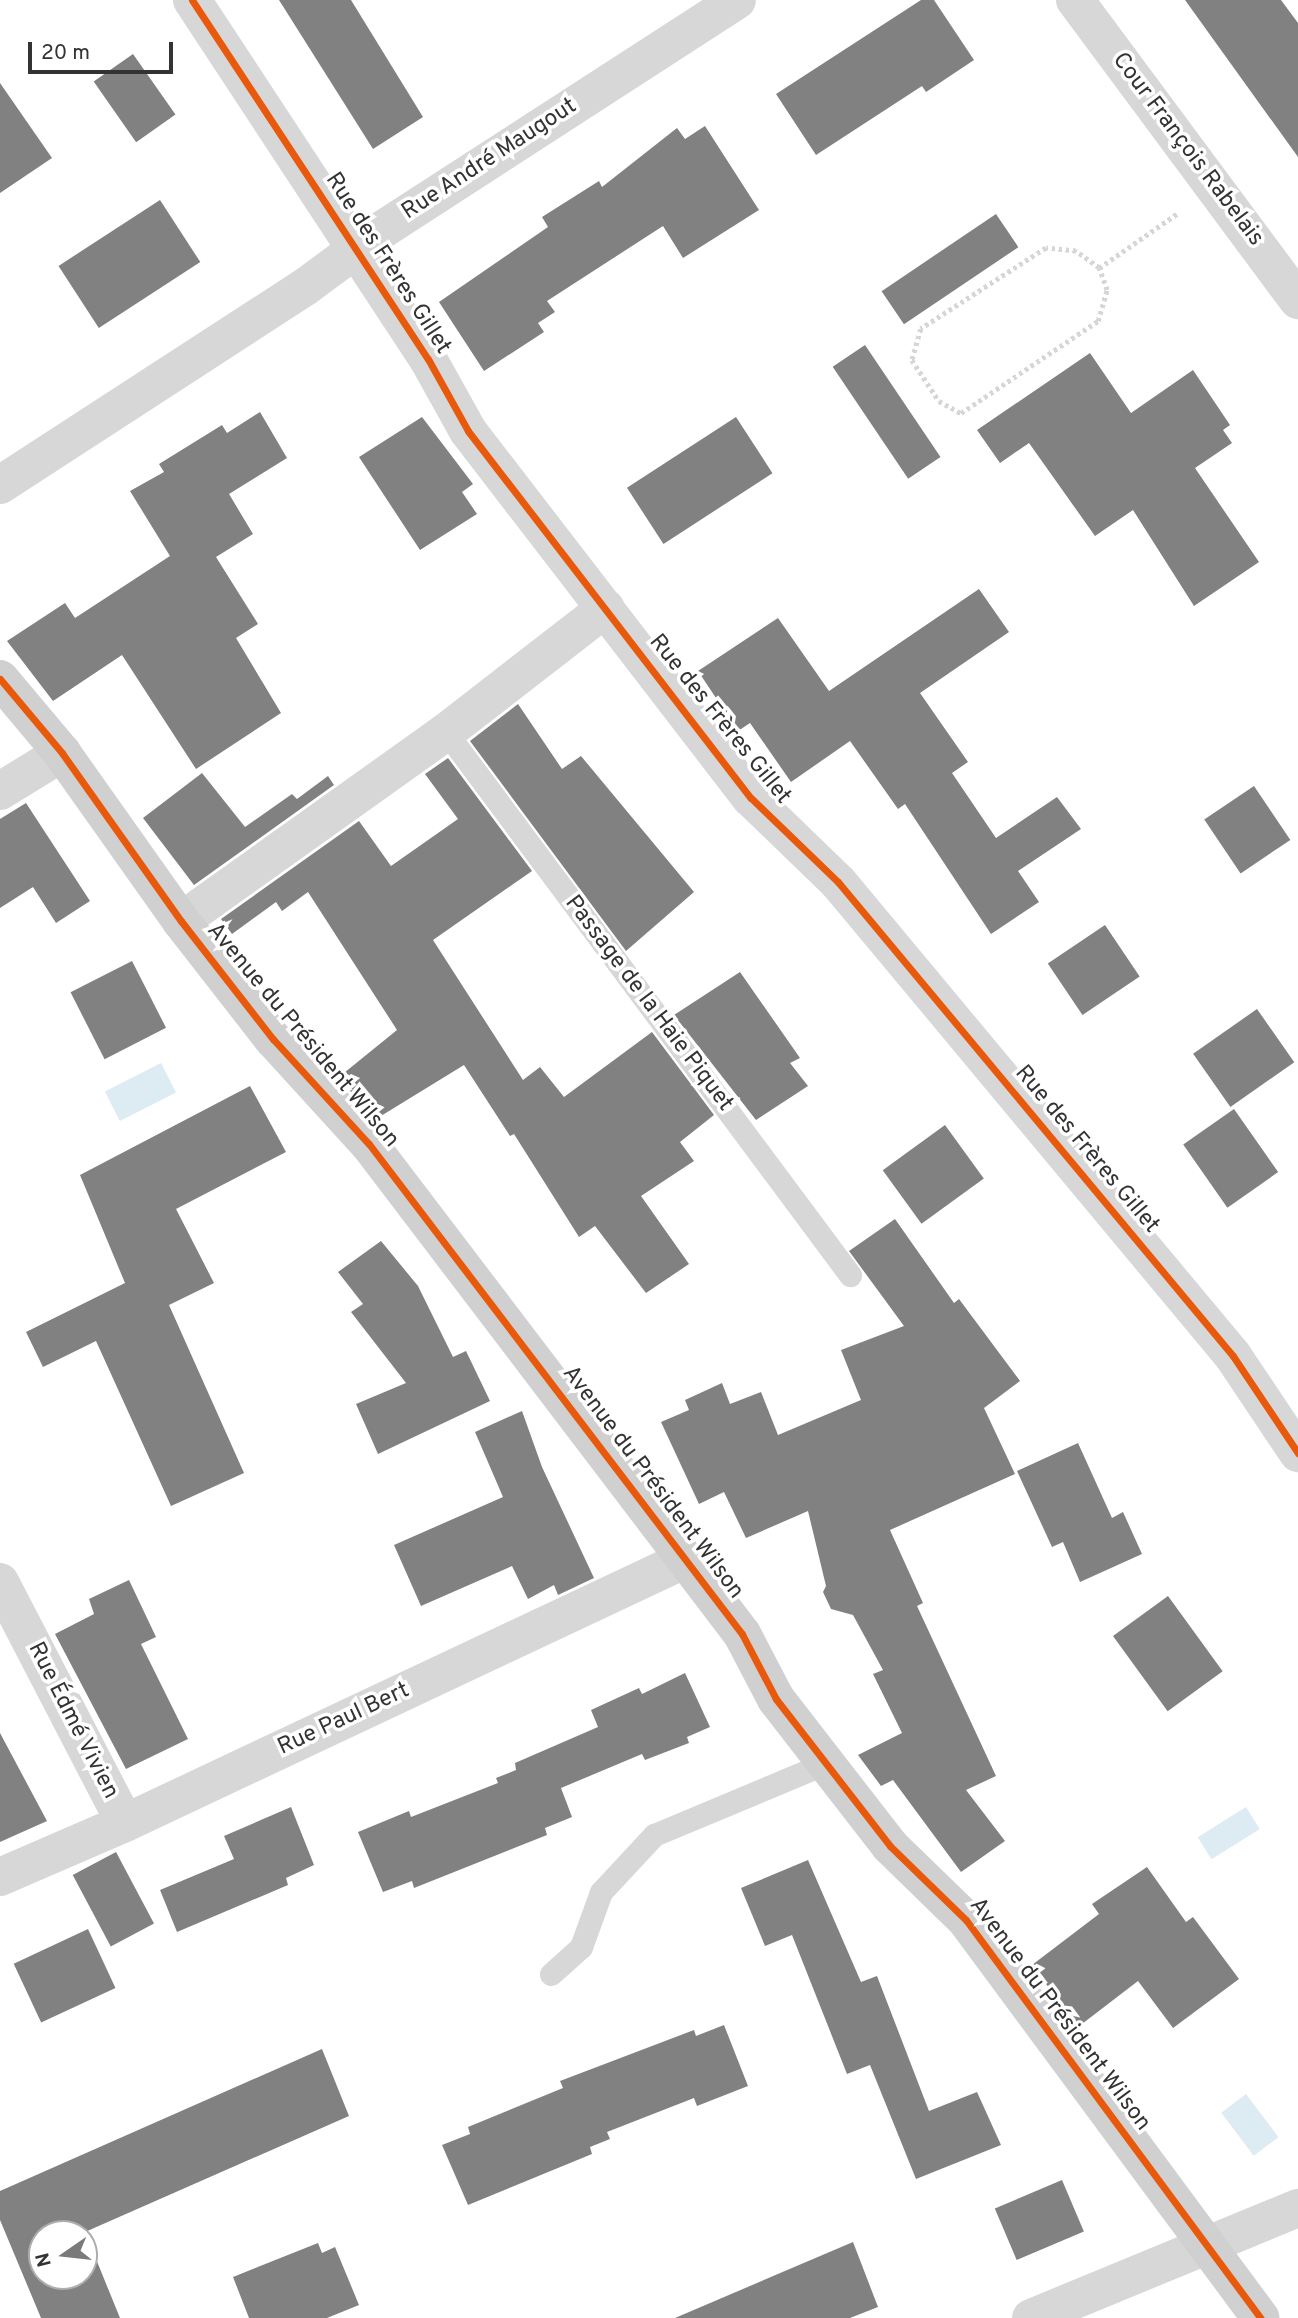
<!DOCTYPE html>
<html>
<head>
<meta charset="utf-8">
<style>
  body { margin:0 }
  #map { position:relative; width:1298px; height:2318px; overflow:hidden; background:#fff; font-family:Overpass,sans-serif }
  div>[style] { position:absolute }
  .water>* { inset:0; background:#ddebf3; transform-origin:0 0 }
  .building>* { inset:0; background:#818181; transform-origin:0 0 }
  .path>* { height:4.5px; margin-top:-2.25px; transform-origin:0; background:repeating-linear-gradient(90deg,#d6d6d6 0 3.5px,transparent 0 7px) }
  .lane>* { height:23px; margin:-11.5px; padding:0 11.5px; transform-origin:11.5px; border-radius:11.5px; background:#d7d7d7 }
  .street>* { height:38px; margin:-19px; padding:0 19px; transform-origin:19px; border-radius:19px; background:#d7d7d7 }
  .secondary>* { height:38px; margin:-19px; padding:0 19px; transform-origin:19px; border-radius:19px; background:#d0d0d0 }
  .cycleway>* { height:7px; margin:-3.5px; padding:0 3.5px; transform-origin:3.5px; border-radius:3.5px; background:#e8590c }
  span { translate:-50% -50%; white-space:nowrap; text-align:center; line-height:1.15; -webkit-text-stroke:7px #fff; paint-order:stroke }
  .street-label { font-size:23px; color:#333 }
  .north { position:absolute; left:28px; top:2220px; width:70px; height:70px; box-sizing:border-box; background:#fff; border:2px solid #adadad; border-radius:50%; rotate:256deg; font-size:19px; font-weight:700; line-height:28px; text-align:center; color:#333 }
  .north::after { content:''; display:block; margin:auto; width:24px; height:32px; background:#7a7a7a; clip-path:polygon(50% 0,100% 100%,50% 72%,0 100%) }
  .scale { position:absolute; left:28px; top:42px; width:145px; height:32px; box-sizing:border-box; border:4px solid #333; border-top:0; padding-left:9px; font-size:21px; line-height:24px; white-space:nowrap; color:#333; -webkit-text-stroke:5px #fff; paint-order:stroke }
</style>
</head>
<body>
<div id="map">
  <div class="water">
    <i style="left:161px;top:1063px;width:33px;height:63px;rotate:63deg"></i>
    <i style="left:1246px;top:1807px;width:26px;height:57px;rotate:58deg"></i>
    <i style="left:1246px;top:2094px;width:54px;height:31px;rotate:53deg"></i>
  </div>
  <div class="building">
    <i style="clip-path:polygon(279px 0,351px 0,423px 117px,373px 149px)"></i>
    <i style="clip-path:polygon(921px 0,934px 0,974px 60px,926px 92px,922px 86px,816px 155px,776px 94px)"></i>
    <i style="clip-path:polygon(1185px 0,1281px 0,1298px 23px,1298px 157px)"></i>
    <i style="left:133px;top:54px;width:74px;height:48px;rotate:55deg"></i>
    <i style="clip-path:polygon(0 83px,52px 158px,0 193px)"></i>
    <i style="clip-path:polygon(705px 126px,759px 210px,683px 258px,663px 226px,547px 301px,555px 312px,538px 323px,544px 332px,484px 371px,439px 302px,548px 227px,542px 217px,599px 181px,602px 187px,677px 128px,685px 139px)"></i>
    <i style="left:160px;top:200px;width:74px;height:121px;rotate:57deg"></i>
    <i style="left:996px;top:214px;width:40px;height:138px;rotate:56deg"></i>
    <i style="left:865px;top:345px;width:135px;height:39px;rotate:56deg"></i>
    <i style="clip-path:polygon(1090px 353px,1131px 413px,1193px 370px,1230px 425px,1223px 430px,1232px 443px,1195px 468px,1259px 562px,1194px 606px,1133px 510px,1095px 536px,1029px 443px,1000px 463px,977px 430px)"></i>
    <i style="clip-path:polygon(260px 412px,287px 458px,229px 494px,253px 534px,216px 557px,258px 624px,236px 638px,281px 713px,196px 769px,122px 655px,53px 701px,7px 641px,65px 603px,75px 618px,170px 556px,130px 491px,164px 472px,159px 464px,222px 425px,227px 433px)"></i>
    <i style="clip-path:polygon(422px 417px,473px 484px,462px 492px,477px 514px,420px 550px,359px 457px)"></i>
    <i style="left:736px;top:417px;width:67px;height:130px;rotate:57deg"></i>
    <i style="clip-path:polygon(979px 589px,1009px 632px,920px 693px,968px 762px,952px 773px,996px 838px,1057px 797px,1081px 829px,1018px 871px,1039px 902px,991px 934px,905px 804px,898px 809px,850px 741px,791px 782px,750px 723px,738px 731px,698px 671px,778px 618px,829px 691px)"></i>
    <i style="clip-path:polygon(518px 704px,562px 769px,581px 756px,694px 892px,626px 951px,470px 741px)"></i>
    <i style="clip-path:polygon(448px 758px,532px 871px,433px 940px,523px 1080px,540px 1067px,564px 1097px,652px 1032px,714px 1115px,680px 1142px,694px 1161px,641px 1196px,689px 1264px,646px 1293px,595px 1226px,579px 1237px,514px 1134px,510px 1136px,464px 1065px,376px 1119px,350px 1091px,339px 1077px,397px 1030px,308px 892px,282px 911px,276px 902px,232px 934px,221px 919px,359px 821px,391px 866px,458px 819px,425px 774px)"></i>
    <i style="clip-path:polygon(202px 773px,245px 827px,292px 794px,297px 799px,328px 776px,334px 785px,194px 885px,143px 818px)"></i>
    <i style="left:1254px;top:786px;width:65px;height:60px;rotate:56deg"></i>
    <i style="clip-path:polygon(26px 803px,90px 901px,56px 923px,33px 887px,0 908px,0 819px)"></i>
    <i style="left:1105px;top:925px;width:62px;height:69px;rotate:56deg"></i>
    <i style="left:132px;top:961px;width:75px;height:69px;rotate:63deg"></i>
    <i style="clip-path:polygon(740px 972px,800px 1058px,790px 1063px,808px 1086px,756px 1120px,674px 1015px)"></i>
    <i style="left:1257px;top:1009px;width:65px;height:78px;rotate:55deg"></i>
    <i style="clip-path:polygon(250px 1086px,286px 1152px,176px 1209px,214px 1283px,169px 1305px,244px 1473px,171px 1506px,96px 1341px,43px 1367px,26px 1332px,125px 1283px,80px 1175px)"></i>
    <i style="left:1234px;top:1109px;width:77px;height:62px;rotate:55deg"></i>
    <i style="left:945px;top:1125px;width:66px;height:77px;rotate:54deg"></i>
    <i style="clip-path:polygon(895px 1219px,954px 1303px,959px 1299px,1020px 1381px,984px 1408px,1015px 1474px,890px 1530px,923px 1603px,917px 1606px,996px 1776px,966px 1790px,1005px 1841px,961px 1872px,893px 1780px,881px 1786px,858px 1755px,902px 1733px,873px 1674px,883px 1670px,853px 1615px,831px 1609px,823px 1592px,826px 1586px,808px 1511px,746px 1538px,724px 1492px,699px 1504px,661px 1422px,689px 1410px,685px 1400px,722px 1383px,730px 1404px,761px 1392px,778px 1435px,861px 1400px,841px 1350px,904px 1326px,849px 1251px)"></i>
    <i style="clip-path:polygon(381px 1241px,418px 1286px,453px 1357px,466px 1351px,490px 1401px,378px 1454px,356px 1404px,406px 1383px,351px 1312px,363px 1304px,338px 1272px)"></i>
    <i style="clip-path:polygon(522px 1411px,542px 1467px,594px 1578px,558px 1595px,554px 1585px,528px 1599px,512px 1566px,421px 1606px,394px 1545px,503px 1497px,475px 1432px)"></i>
    <i style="clip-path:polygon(1078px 1443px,1112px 1518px,1123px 1512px,1142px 1554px,1080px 1582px,1063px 1542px,1052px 1547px,1017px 1471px)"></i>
    <i style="clip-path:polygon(129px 1580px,156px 1637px,141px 1644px,188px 1739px,126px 1769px,55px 1634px,94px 1614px,89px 1599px)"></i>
    <i style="left:1168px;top:1596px;width:93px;height:68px;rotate:54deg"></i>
    <i style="clip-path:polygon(685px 1673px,710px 1727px,687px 1737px,689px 1743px,645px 1760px,642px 1754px,561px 1788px,572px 1817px,545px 1828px,547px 1835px,414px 1888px,412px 1881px,383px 1892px,358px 1832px,409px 1811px,411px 1817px,498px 1783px,496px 1778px,516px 1770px,515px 1763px,598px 1727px,591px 1710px,639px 1688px,642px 1694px)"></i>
    <i style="clip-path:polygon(0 1733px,47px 1821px,0 1842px)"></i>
    <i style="clip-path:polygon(291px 1807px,314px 1865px,286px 1878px,288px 1885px,177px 1932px,160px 1890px,234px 1859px,224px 1836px)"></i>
    <i style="left:116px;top:1852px;width:81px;height:49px;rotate:62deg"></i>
    <i style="clip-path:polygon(808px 1860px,861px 1982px,877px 1976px,929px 2111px,977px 2092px,1001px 2145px,916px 2179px,870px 2065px,847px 2074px,792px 1935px,765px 1946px,741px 1888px)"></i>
    <i style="clip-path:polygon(1147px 1867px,1186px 1922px,1193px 1917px,1239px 1979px,1173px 2028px,1138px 1981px,1078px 2027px,1032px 1965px,1099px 1914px,1092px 1904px)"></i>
    <i style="left:88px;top:1929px;width:65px;height:82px;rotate:65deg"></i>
    <i style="clip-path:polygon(724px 2025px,748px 2086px,697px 2106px,694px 2098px,607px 2132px,610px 2139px,590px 2147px,592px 2154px,468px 2205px,442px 2145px,470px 2134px,468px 2127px,563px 2088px,560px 2081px,694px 2030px,696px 2036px)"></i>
    <i style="clip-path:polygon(evenodd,322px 2049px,349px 2116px,85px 2232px,120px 2318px,41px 2318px,0 2220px,0 2191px,322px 2049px,42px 2234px,84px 2234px,84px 2276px,42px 2276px,42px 2234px)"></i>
    <i style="left:1062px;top:2180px;width:56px;height:73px;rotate:67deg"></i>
    <i style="clip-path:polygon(853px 2242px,878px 2307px,850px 2318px,675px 2318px)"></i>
    <i style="clip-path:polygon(318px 2243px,322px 2253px,335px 2247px,359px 2305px,327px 2318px,249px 2318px,233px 2277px)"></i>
  </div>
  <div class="path">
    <i style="left:1099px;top:268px;width:29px;rotate:-144deg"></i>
    <i style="left:1076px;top:251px;width:30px;rotate:-174deg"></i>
    <i style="left:1046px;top:248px;width:149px;rotate:147.1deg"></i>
    <i style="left:921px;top:329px;width:32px;rotate:106deg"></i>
    <i style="left:912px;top:360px;width:49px;rotate:56.6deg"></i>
    <i style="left:939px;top:401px;width:25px;rotate:29deg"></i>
    <i style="left:961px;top:413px;width:165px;rotate:-33.9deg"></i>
    <i style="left:1098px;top:321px;width:32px;rotate:-74deg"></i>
    <i style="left:1107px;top:290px;width:23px;rotate:-110deg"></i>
    <i style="left:1099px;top:268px;width:96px;rotate:-34.8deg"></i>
  </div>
  <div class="lane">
    <i style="left:446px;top:732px;width:677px;rotate:53.35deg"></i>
    <i style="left:551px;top:1974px;width:40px;rotate:-42deg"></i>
    <i style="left:581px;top:1947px;width:59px;rotate:-70deg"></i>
    <i style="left:601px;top:1892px;width:78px;rotate:-47.1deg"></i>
    <i style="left:654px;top:1835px;width:186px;rotate:-22.7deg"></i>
  </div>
  <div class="street">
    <i style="left:192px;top:0;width:430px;rotate:56.7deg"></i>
    <i style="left:428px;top:359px;width:82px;rotate:60.9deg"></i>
    <i style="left:468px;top:431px;width:463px;rotate:52.4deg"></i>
    <i style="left:751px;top:798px;width:121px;rotate:44deg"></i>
    <i style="left:838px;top:882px;width:617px;rotate:50.19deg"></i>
    <i style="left:1233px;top:1356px;width:117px;rotate:56.2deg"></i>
    <i style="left:1075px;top:0;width:374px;rotate:53.4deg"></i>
    <i style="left:0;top:485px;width:364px;rotate:-33deg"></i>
    <i style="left:305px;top:287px;width:99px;rotate:-36.4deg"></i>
    <i style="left:385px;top:228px;width:419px;rotate:-32.9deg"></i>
    <i style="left:0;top:791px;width:73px;rotate:-31.5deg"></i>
    <i style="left:181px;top:921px;width:325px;rotate:-35.5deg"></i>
    <i style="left:446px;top:732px;width:202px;rotate:-37.8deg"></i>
    <i style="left:0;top:1582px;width:271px;rotate:62.6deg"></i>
    <i style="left:0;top:1877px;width:136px;rotate:-23.4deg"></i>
    <i style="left:125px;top:1823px;width:620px;rotate:-25.2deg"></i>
    <i style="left:1031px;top:2318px;width:289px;rotate:-22.4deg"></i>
  </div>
  <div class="secondary">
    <i style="left:0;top:679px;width:97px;rotate:50deg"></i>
    <i style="left:62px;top:753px;width:206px;rotate:54.7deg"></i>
    <i style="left:181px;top:921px;width:150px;rotate:52.1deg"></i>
    <i style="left:273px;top:1039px;width:142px;rotate:47.6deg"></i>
    <i style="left:369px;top:1144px;width:616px;rotate:52.72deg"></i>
    <i style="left:742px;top:1634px;width:73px;rotate:62.4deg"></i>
    <i style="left:776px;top:1699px;width:186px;rotate:52.2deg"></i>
    <i style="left:890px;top:1846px;width:106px;rotate:44.2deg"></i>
    <i style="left:966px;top:1920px;width:495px;rotate:53.5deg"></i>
  </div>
  <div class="cycleway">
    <i style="left:192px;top:0;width:430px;rotate:56.7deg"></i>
    <i style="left:428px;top:359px;width:82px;rotate:60.9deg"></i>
    <i style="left:468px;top:431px;width:463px;rotate:52.4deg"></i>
    <i style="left:751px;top:798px;width:121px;rotate:44deg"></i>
    <i style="left:838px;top:882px;width:617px;rotate:50.19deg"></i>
    <i style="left:1233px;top:1356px;width:117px;rotate:56.2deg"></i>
    <i style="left:0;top:679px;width:97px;rotate:50deg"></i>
    <i style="left:62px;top:753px;width:206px;rotate:54.7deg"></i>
    <i style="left:181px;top:921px;width:150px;rotate:52.1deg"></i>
    <i style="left:273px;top:1039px;width:142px;rotate:47.6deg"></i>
    <i style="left:369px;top:1144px;width:616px;rotate:52.72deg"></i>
    <i style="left:742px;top:1634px;width:73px;rotate:62.4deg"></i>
    <i style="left:776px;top:1699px;width:186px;rotate:52.2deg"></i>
    <i style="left:890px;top:1846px;width:106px;rotate:44.2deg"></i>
    <i style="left:966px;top:1920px;width:495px;rotate:53.5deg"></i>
  </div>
  <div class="street-label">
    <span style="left:1187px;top:150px;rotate:53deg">Cour François Rabelais</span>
    <span style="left:490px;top:160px;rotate:-33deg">Rue André Maugout</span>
    <span style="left:387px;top:264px;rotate:57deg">Rue des Frères Gillet</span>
    <span style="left:719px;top:720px;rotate:51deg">Rue des Frères Gillet</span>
    <span style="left:648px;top:1004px;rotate:53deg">Passage de la Haie Piquet</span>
    <span style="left:302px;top:1036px;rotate:50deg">Avenue du Président Wilson</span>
    <span style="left:1086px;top:1150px;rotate:50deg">Rue des Frères Gillet</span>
    <span style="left:652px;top:1483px;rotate:53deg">Avenue du Président Wilson</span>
    <span style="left:344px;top:1720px;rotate:-25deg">Rue Paul Bert</span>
    <span style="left:72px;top:1721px;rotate:63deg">Rue Édmé Vivien</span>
    <span style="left:1059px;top:2015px;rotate:53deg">Avenue du Président Wilson</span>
  </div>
  <div class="north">N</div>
  <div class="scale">20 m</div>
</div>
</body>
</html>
